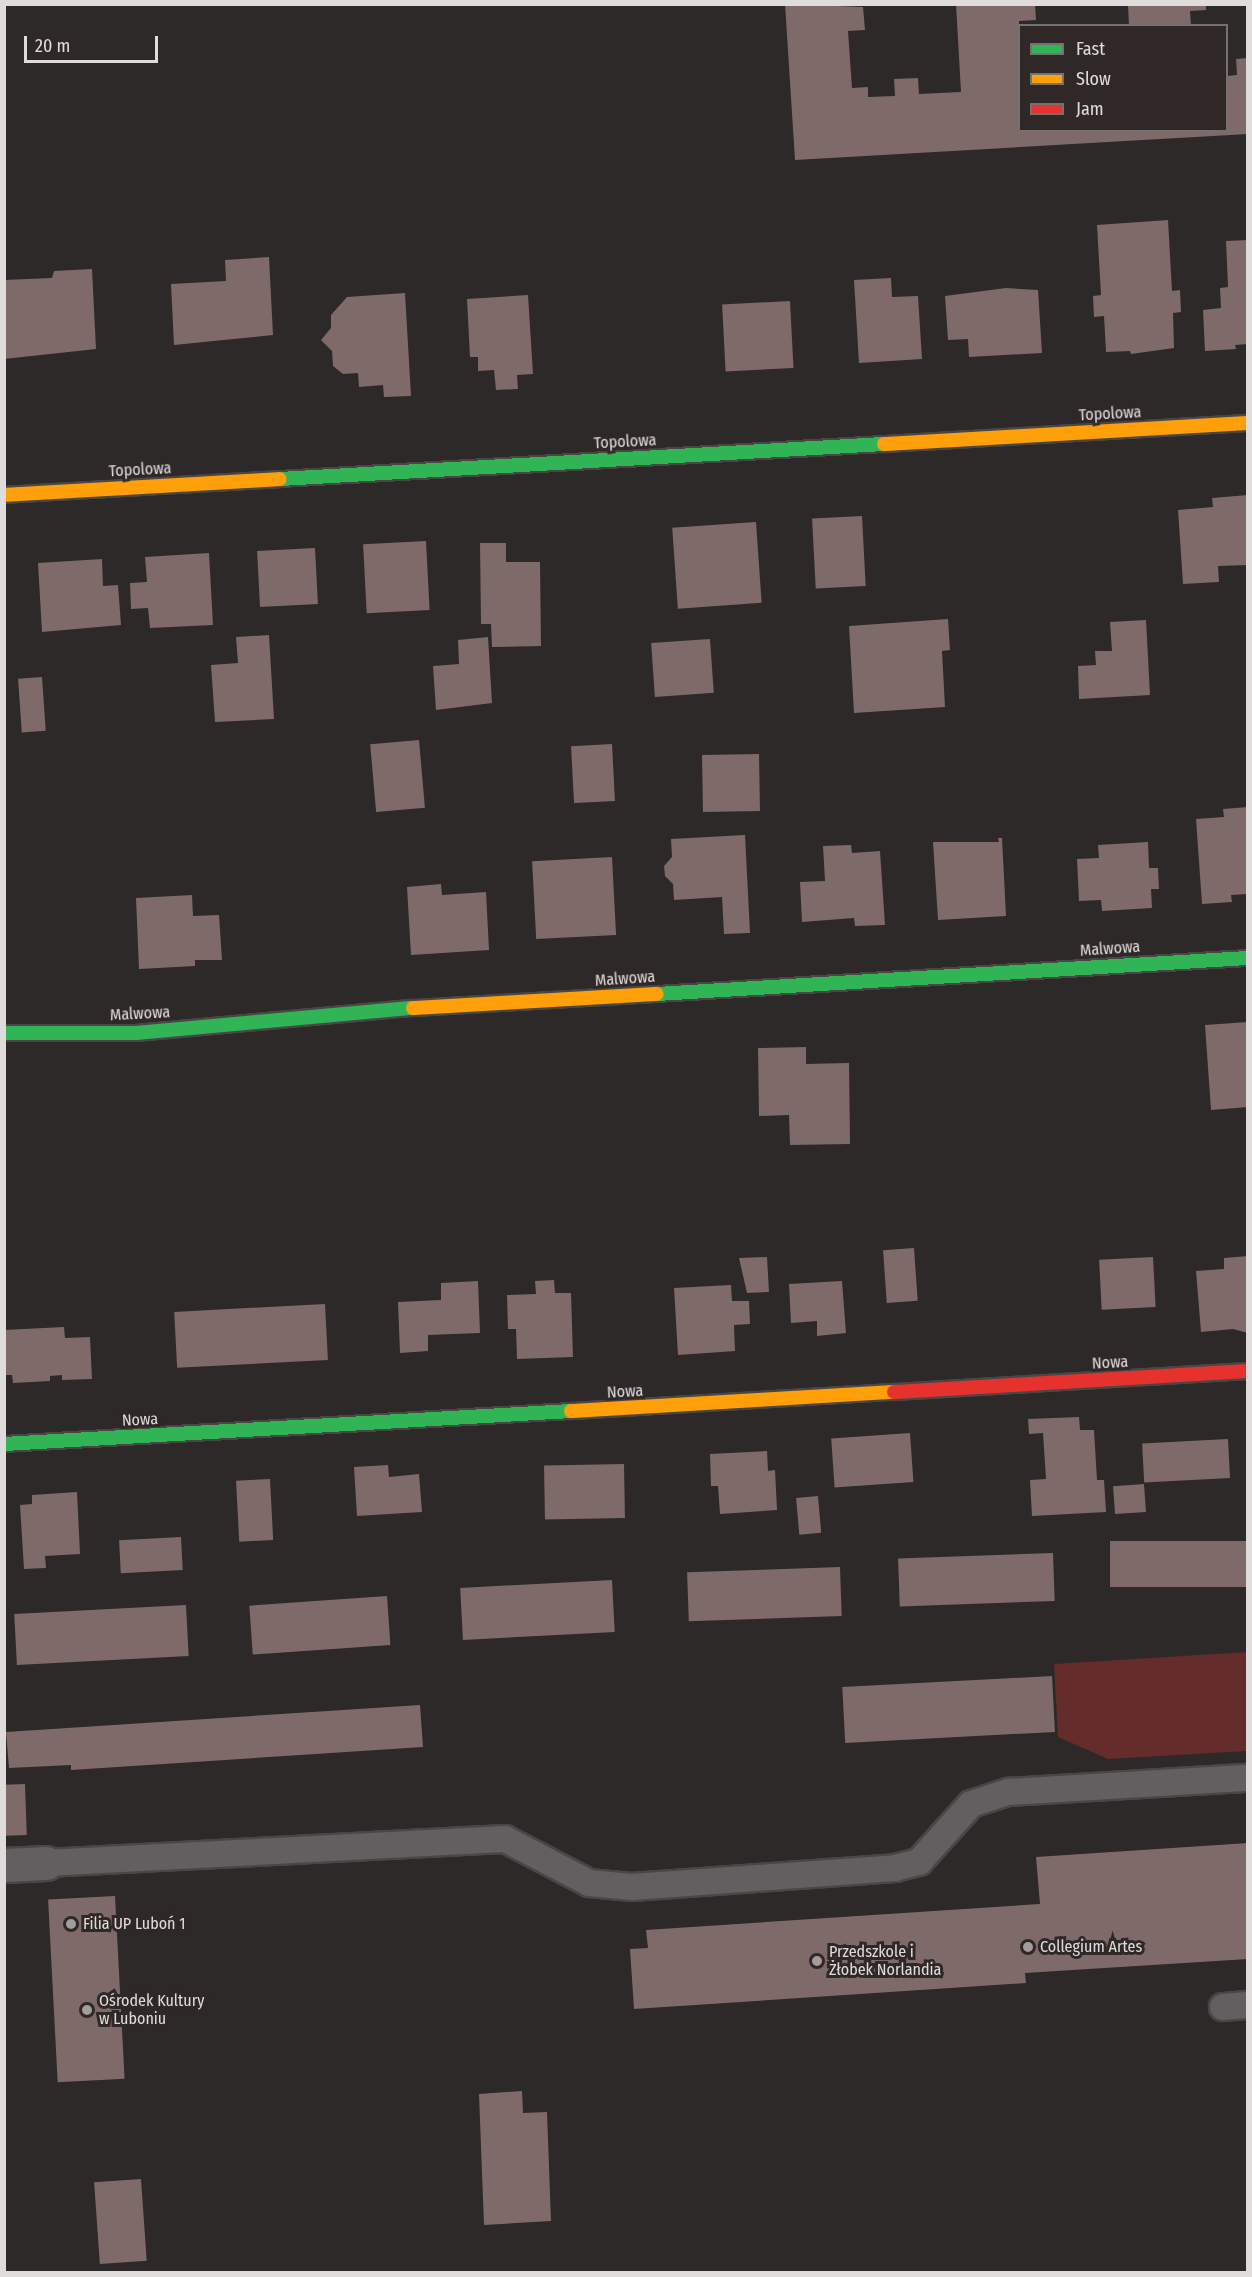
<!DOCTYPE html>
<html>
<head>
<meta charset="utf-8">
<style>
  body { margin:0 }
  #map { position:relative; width:1252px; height:2277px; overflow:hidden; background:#2d2929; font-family:"Fira Sans Condensed",sans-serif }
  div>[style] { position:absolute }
  .green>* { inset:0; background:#642c2a }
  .building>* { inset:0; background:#7e6a68; transform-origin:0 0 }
  .roads { filter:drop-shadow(2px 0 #494646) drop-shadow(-2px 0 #494646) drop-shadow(0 2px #494646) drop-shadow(0 -2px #494646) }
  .lane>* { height:26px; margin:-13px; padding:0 13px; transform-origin:13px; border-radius:13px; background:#615f5f }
  .street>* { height:33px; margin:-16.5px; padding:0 16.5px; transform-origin:16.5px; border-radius:16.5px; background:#615f5f }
  .fast>* { height:14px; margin:-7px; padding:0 7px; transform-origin:7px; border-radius:7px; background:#30b455 }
  .slow>* { height:14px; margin:-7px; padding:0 7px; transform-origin:7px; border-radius:7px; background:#ff9f0a }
  .jam>* { height:14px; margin:-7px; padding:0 7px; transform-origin:7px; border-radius:7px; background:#e5322d }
  .dots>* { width:16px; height:16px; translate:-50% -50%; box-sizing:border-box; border:3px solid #2f2827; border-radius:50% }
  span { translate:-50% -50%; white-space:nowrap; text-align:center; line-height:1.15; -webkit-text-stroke:6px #2f2827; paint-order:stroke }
  .street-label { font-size:16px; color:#e0dcdb }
  .poi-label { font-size:16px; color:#e0dcdb }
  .left { translate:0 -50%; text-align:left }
  .frame { position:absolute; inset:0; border:6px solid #e0dcdb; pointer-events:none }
  .legend { position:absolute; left:1018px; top:24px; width:210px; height:108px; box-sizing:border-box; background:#2f2827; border:2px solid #76706f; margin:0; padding:8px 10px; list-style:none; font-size:18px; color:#e0dcdb }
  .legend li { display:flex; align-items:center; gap:12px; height:30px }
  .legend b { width:30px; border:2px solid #76706f }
  .scale { position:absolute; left:24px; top:36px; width:134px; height:27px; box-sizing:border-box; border:3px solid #e0dcdb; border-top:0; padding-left:8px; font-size:18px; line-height:21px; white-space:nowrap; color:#e0dcdb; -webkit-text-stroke:4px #2f2827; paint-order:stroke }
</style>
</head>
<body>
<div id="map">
  <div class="green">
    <i style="clip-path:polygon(1247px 1652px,1247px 1751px,1108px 1759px,1058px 1737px,1054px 1664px)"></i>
  </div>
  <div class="building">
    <i style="clip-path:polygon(785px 4px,863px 7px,865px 30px,848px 31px,852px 88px,868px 87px,868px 97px,895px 96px,894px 79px,918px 78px,919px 94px,961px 92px,956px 4px,1035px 4px,1036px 20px,1019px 21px,1020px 130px,1227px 130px,1227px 76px,1237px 75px,1236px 59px,1248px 58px,1248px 134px,795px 160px)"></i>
    <i style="clip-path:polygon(1128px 5px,1206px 5px,1206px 10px,1190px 11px,1191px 26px,1129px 26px)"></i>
    <i style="clip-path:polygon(1168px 220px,1172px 291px,1180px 290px,1181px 312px,1173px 313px,1174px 348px,1131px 354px,1130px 351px,1106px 352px,1104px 316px,1094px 317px,1093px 296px,1101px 295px,1097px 225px)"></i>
    <i style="clip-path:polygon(1248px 240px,1248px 344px,1235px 345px,1236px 349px,1205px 351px,1203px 310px,1221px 308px,1220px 288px,1228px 287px,1226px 241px)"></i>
    <i style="clip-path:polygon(269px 257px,273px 335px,174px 345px,171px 284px,226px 281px,225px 260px)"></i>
    <i style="clip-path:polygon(92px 269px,96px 349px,4px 359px,4px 280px,52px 278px,54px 271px)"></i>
    <i style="clip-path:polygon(891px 278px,892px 297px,918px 296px,922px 359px,859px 363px,854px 280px)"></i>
    <i style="clip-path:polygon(1006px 288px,1038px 290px,1042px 353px,969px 357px,968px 339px,948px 340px,945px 296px)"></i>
    <i style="clip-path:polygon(405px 293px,411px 396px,384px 397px,383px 385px,359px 387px,358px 373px,343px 374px,333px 366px,332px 351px,321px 340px,331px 328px,331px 315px,347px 297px)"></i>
    <i style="clip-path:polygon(528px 295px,533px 374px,517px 375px,518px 389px,496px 390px,494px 370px,478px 371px,478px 357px,470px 357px,467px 299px)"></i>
    <i style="left:790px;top:301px;width:67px;height:68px;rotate:87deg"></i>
    <i style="clip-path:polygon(1248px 495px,1248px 565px,1218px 566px,1219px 582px,1183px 584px,1178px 510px,1213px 507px,1212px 498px)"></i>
    <i style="left:862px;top:516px;width:70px;height:50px;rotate:87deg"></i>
    <i style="left:756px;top:522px;width:81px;height:84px;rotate:86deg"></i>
    <i style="left:426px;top:541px;width:69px;height:63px;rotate:87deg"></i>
    <i style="clip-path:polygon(480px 543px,506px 543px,506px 562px,540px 562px,541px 646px,492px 647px,491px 624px,481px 624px)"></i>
    <i style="left:315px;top:548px;width:56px;height:58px;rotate:87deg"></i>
    <i style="clip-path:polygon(209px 553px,213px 625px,150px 628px,148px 608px,131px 609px,130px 583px,147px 582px,145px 557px)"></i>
    <i style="clip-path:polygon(102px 559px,103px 586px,118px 585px,121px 625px,42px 632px,38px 563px)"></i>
    <i style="clip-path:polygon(948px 619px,950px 650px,942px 651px,945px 707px,854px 713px,849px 626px)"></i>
    <i style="clip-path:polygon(1146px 620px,1150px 695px,1079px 699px,1078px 666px,1096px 665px,1095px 651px,1112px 651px,1110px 622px)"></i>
    <i style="clip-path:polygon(269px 635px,274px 719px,215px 722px,211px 665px,238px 663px,236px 637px)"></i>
    <i style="clip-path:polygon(488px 637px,492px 703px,436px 710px,433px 666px,459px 664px,458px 640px)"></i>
    <i style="left:710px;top:639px;width:54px;height:59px;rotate:86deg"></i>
    <i style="left:42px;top:677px;width:54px;height:24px;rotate:86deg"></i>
    <i style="left:419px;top:740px;width:68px;height:49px;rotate:85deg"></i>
    <i style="left:612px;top:744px;width:57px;height:41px;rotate:87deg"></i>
    <i style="left:759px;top:754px;width:57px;height:57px;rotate:89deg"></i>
    <i style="clip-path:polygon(1248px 807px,1248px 894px,1231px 895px,1232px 902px,1202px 904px,1196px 819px,1224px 817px,1223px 809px)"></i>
    <i style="clip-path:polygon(745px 835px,750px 933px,724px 934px,722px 897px,674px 900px,673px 884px,665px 876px,664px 866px,672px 857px,671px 839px)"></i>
    <i style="clip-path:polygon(998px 838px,1002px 838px,1006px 916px,938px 920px,933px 842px,999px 842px)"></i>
    <i style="clip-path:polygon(1148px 842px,1149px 868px,1158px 868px,1159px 889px,1151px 889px,1152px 908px,1102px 911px,1101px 900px,1079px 901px,1077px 859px,1099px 858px,1098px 845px)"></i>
    <i style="clip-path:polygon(851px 845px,852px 853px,880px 851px,885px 925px,855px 926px,854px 918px,802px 922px,800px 882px,825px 881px,823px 846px)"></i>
    <i style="left:612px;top:857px;width:78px;height:80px;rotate:87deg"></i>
    <i style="clip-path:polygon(441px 884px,442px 895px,486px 892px,489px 950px,411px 955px,407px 887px)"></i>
    <i style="clip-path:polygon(192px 895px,193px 916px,219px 915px,222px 960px,195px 960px,195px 966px,139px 969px,136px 898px)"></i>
    <i style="clip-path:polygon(1248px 1022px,1248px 1107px,1211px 1110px,1205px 1025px)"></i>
    <i style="clip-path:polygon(806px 1047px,806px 1064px,849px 1063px,850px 1144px,790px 1145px,789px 1115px,759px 1116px,758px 1048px)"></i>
    <i style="left:914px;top:1248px;width:53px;height:31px;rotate:86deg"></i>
    <i style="clip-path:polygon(1248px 1256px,1248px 1333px,1233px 1329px,1201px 1332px,1196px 1271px,1224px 1269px,1224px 1258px)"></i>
    <i style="clip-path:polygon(767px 1257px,769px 1292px,747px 1293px,739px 1258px)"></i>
    <i style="left:1153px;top:1257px;width:50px;height:54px;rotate:87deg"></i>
    <i style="clip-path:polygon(554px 1280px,555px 1293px,571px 1293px,573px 1357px,517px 1359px,516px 1329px,508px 1329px,507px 1295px,536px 1294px,535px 1281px)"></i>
    <i style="clip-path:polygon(478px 1281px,480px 1333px,428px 1335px,428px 1351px,400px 1353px,398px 1302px,441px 1300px,441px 1283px)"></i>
    <i style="clip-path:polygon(842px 1281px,846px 1333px,817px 1336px,817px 1321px,791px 1323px,789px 1284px)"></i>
    <i style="clip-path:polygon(731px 1285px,732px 1301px,749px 1301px,750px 1324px,734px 1325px,735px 1351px,678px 1355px,674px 1288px)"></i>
    <i style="left:325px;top:1304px;width:56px;height:151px;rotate:87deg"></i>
    <i style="clip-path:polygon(64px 1327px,65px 1338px,90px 1337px,92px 1379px,62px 1380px,62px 1375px,50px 1376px,50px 1381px,13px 1383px,12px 1375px,4px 1375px,4px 1330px)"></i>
    <i style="clip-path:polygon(1079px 1417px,1080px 1430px,1094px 1430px,1097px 1480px,1104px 1480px,1106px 1512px,1032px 1516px,1030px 1480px,1046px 1479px,1043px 1433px,1029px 1434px,1028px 1419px)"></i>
    <i style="left:910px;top:1433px;width:49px;height:79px;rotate:86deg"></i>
    <i style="left:1228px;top:1439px;width:39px;height:86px;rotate:87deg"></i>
    <i style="clip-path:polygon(767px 1451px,768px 1471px,775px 1470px,777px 1510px,720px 1514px,718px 1486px,711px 1486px,710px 1454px)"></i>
    <i style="left:624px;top:1464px;width:54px;height:80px;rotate:89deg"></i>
    <i style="clip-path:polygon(388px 1465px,389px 1477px,419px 1474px,422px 1512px,357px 1516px,354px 1467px)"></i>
    <i style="left:270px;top:1479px;width:61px;height:34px;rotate:87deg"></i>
    <i style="left:1144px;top:1484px;width:28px;height:31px;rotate:86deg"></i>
    <i style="clip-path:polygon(77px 1492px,80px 1554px,45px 1556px,46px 1568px,24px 1569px,20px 1505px,32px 1504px,32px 1495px)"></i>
    <i style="left:818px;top:1496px;width:37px;height:22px;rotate:85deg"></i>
    <i style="left:181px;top:1537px;width:33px;height:62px;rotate:87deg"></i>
    <i style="left:1248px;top:1541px;width:46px;height:138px;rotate:90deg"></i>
    <i style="left:1053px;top:1553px;width:48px;height:155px;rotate:88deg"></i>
    <i style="left:840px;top:1567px;width:49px;height:153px;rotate:88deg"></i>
    <i style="left:612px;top:1580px;width:52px;height:152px;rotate:87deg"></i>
    <i style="left:387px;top:1596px;width:49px;height:138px;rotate:86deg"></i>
    <i style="left:186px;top:1605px;width:51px;height:172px;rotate:87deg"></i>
    <i style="left:1052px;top:1676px;width:56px;height:210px;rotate:87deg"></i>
    <i style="clip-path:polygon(420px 1705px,423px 1747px,71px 1770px,71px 1765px,9px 1768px,6px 1732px)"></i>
    <i style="left:25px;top:1784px;width:51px;height:21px;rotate:88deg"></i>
    <i style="clip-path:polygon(1248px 1843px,1248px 1959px,1025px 1973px,1026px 1983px,634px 2009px,630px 1949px,648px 1948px,646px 1930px,1040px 1904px,1036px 1857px)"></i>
    <i style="left:115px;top:1896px;width:183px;height:67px;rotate:87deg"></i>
    <i style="clip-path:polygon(522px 2091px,523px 2113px,547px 2112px,551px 2221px,484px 2225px,479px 2094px)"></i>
    <i style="left:141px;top:2179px;width:82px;height:47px;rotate:86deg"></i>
  </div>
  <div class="roads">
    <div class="lane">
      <i style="left:46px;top:1863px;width:460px;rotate:-3deg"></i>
      <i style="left:505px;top:1839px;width:95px;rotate:27.6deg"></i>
      <i style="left:589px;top:1883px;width:43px;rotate:5.3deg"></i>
      <i style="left:632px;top:1887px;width:264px;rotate:-4.1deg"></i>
      <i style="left:895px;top:1868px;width:25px;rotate:-14deg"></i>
      <i style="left:919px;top:1862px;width:78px;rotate:-48.1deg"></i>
      <i style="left:971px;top:1804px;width:40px;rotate:-18deg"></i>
      <i style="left:1009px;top:1792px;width:239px;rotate:-3.4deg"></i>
      <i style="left:1223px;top:2007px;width:25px;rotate:-5deg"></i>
    </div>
    <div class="street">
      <i style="left:4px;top:1865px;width:42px;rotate:-2.7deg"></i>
    </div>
    <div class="fast">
      <i style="left:280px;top:479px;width:605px;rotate:-3.32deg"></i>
      <i style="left:657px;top:994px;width:592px;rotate:-3.49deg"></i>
      <i style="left:4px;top:1033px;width:132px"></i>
      <i style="left:136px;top:1033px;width:278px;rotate:-5.2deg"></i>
      <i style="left:4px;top:1444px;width:568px;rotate:-3.33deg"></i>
    </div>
    <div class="slow">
      <i style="left:884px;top:444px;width:365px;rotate:-3.3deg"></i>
      <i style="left:4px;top:495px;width:276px;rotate:-3.3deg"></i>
      <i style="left:413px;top:1008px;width:244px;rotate:-3.3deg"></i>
      <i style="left:571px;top:1411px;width:324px;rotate:-3.4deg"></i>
    </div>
    <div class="jam">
      <i style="left:894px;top:1392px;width:355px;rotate:-3.4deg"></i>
    </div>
  </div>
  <div class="dots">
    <i style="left:71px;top:1924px;background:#a19d9d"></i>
    <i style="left:1028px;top:1947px;background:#a19d9d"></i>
    <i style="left:817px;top:1961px;background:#a19d9d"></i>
    <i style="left:87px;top:2010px;background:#a19d9d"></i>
  </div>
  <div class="street-label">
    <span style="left:1110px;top:414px;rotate:-3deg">Topolowa</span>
    <span style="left:625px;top:442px;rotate:-3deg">Topolowa</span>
    <span style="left:140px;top:470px;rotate:-3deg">Topolowa</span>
    <span style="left:1110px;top:949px;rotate:-4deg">Malwowa</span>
    <span style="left:625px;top:979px;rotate:-4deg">Malwowa</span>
    <span style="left:140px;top:1014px;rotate:-3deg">Malwowa</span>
    <span style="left:1110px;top:1363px;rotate:-3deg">Nowa</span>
    <span style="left:625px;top:1392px;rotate:-3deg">Nowa</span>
    <span style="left:140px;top:1420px;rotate:-3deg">Nowa</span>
  </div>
  <div class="poi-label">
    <span class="left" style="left:83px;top:1924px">Filia UP Luboń 1</span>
    <span class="left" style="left:1040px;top:1947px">Collegium Artes</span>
    <span class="left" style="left:829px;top:1961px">Przedszkole i<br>Żłobek Norlandia</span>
    <span class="left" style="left:99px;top:2010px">Ośrodek Kultury<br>w Luboniu</span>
  </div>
  <div class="frame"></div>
  <ul class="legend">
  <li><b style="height:8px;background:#30b455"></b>Fast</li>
  <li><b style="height:8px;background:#ff9f0a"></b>Slow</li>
  <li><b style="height:8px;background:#e5322d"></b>Jam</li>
  </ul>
  <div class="scale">20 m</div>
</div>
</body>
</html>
